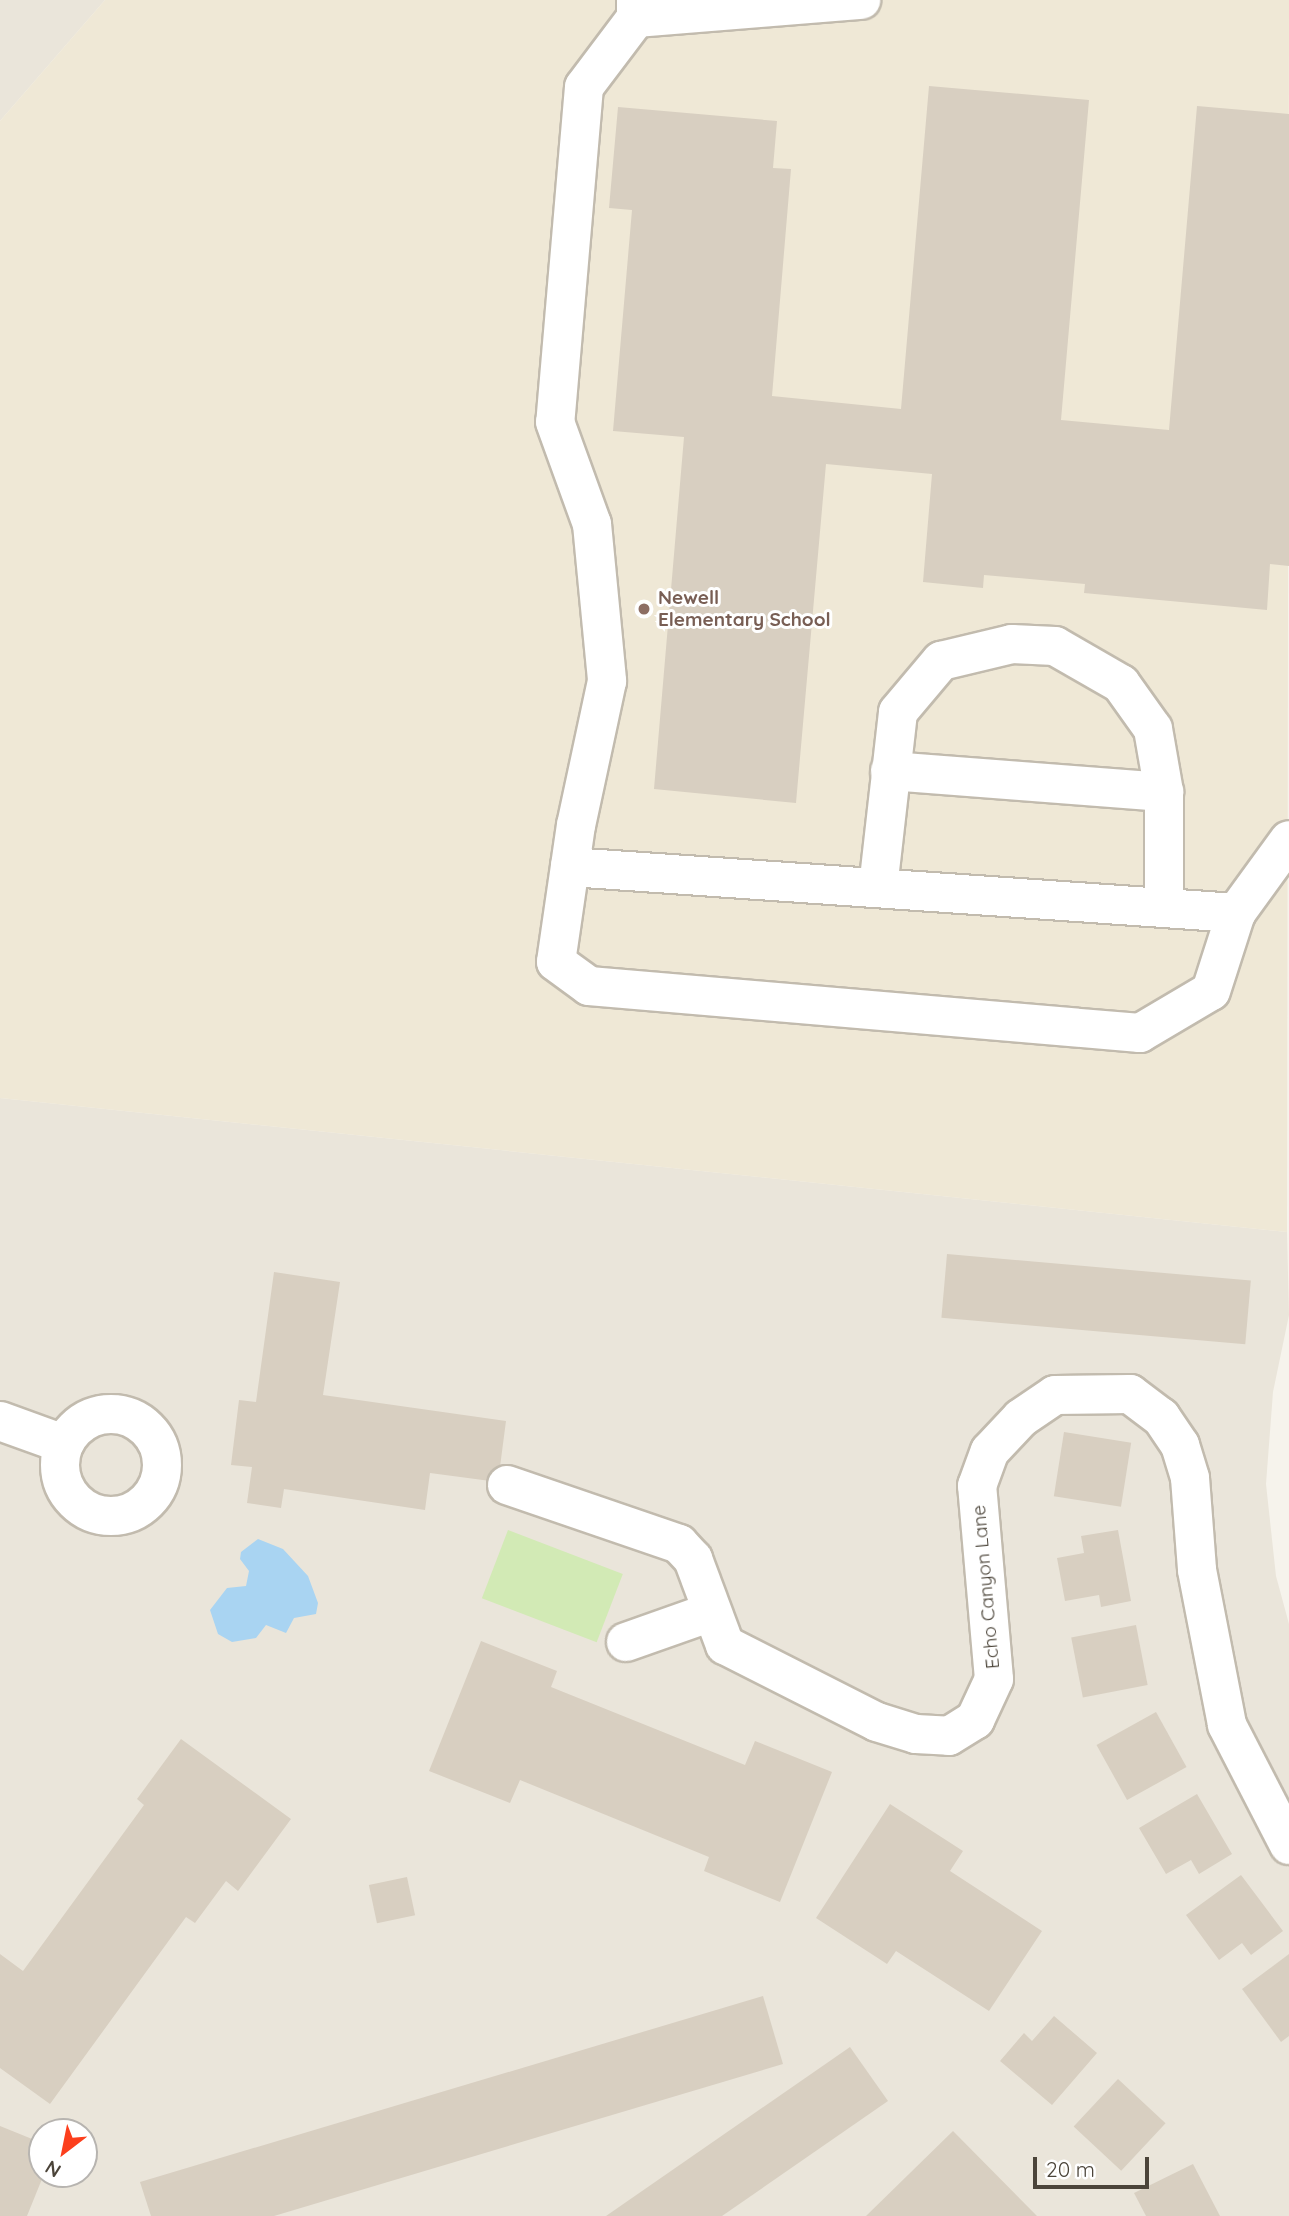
<!DOCTYPE html>
<html>
<head>
<meta charset="utf-8">
<style>
  body { margin:0 }
  #map { position:relative; width:1289px; height:2216px; overflow:hidden; background:#f6f3ec; font-family:Quicksand,sans-serif }
  div>[style] { position:absolute }
  .residential>* { inset:0; background:#eae5da }
  .education>* { inset:0; background:#efe8d6 }
  .green>* { inset:0; background:#d2eab5; transform-origin:0 0 }
  .water>* { inset:0; background:#a9d4f2 }
  .building>* { inset:0; background:#d8cfc1; transform-origin:0 0 }
  .roads { filter:drop-shadow(2px 0 #c2bbae) drop-shadow(-2px 0 #c2bbae) drop-shadow(0 2px #c2bbae) drop-shadow(0 -2px #c2bbae) }
  .minor>* { height:38px; margin:-19px; padding:0 19px; transform-origin:19px; border-radius:19px; background:#fff }
  .minor>.ring { margin:-19px; padding:0; box-sizing:content-box; background:none; border:38px solid #fff; border-radius:50% }
  .dots>* { width:19px; height:19px; translate:-50% -50%; box-sizing:border-box; border:4px solid #fff; border-radius:50% }
  span { translate:-50% -50%; white-space:nowrap; text-align:center; line-height:1.15; -webkit-text-stroke:6px #fff; paint-order:stroke }
  .education-label { font-size:19px; color:#785e54; font-weight:700 }
  .left { translate:0 -50%; text-align:left }
  .street-label { font-size:19px; color:#4b4439 }
  .north { position:absolute; left:28px; top:2118px; width:70px; height:70px; box-sizing:border-box; background:#fff; border:2px solid #b7b4b0; border-radius:50%; rotate:212deg; font-size:19px; font-weight:700; line-height:28px; text-align:center; color:#4b4439 }
  .north::after { content:''; display:block; margin:auto; width:24px; height:32px; background:#fc3f1d; clip-path:polygon(50% 0,100% 100%,50% 72%,0 100%) }
  .scale { position:absolute; left:1033px; top:2157px; width:116px; height:32px; box-sizing:border-box; border:4px solid #4b4439; border-top:0; padding-left:9px; font-size:21px; line-height:24px; white-space:nowrap; color:#4b4439; -webkit-text-stroke:5px #fff; paint-order:stroke }
</style>
</head>
<body>
<div id="map">
  <div class="residential">
    <i style="clip-path:polygon(0 0,105px 0,0 121px)"></i>
    <i style="clip-path:polygon(evenodd,0 1098px,1287px 1232px,1289px 1315px,1273px 1392px,1266px 1484px,1276px 1576px,1289px 1624px,1289px 2216px,0 2216px,0 1098px,42px 2132px,84px 2132px,84px 2174px,42px 2174px,42px 2132px)"></i>
  </div>
  <div class="education">
    <i style="clip-path:polygon(105px 0,1289px 0,1287px 1232px,0 1098px,0 121px)"></i>
  </div>
  <div class="green">
    <i style="left:508px;top:1530px;width:123px;height:73px;rotate:21deg"></i>
  </div>
  <div class="water">
    <i style="clip-path:polygon(258px 1539px,283px 1549px,308px 1576px,318px 1603px,316px 1614px,294px 1618px,286px 1633px,266px 1625px,256px 1638px,232px 1642px,218px 1634px,210px 1610px,227px 1588px,246px 1586px,249px 1571px,240px 1559px,241px 1552px)"></i>
  </div>
  <div class="building">
    <i style="clip-path:polygon(929px 86px,1089px 100px,1061px 420px,1169px 430px,1197px 106px,1289px 114px,1289px 566px,1270px 564px,1267px 610px,1084px 593px,1085px 584px,984px 575px,983px 588px,923px 582px,932px 474px,826px 464px,796px 803px,654px 789px,684px 437px,613px 431px,632px 210px,609px 208px,618px 107px,777px 121px,773px 168px,791px 169px,772px 396px,901px 409px)"></i>
    <i style="left:947px;top:1254px;width:305px;height:64px;rotate:5deg"></i>
    <i style="clip-path:polygon(274px 1272px,340px 1282px,323px 1395px,506px 1421px,498px 1482px,430px 1473px,425px 1510px,284px 1489px,281px 1508px,247px 1503px,252px 1467px,231px 1465px,239px 1400px,256px 1402px)"></i>
    <i style="left:1064px;top:1432px;width:68px;height:65px;rotate:9deg"></i>
    <i style="clip-path:polygon(1118px 1530px,1131px 1601px,1101px 1607px,1099px 1595px,1065px 1601px,1057px 1558px,1084px 1553px,1081px 1536px)"></i>
    <i style="left:1136px;top:1625px;width:61px;height:66px;rotate:79deg"></i>
    <i style="clip-path:polygon(481px 1641px,557px 1671px,551px 1687px,745px 1765px,755px 1741px,832px 1772px,780px 1902px,704px 1871px,709px 1857px,520px 1780px,510px 1803px,429px 1771px)"></i>
    <i style="left:1156px;top:1712px;width:63px;height:68px;rotate:61deg"></i>
    <i style="clip-path:polygon(181px 1739px,291px 1819px,238px 1891px,226px 1881px,195px 1923px,186px 1917px,50px 2104px,0 2068px,0 1954px,23px 1971px,144px 1805px,137px 1799px)"></i>
    <i style="clip-path:polygon(1197px 1794px,1232px 1854px,1199px 1874px,1191px 1860px,1166px 1874px,1139px 1828px)"></i>
    <i style="clip-path:polygon(890px 1804px,963px 1851px,950px 1871px,1042px 1931px,989px 2011px,896px 1951px,887px 1964px,816px 1918px)"></i>
    <i style="clip-path:polygon(1241px 1875px,1283px 1931px,1251px 1955px,1242px 1943px,1219px 1960px,1186px 1915px)"></i>
    <i style="left:407px;top:1877px;width:39px;height:39px;rotate:78deg"></i>
    <i style="clip-path:polygon(1289px 1954px,1289px 2036px,1281px 2042px,1242px 1989px)"></i>
    <i style="clip-path:polygon(763px 1996px,783px 2064px,274px 2216px,151px 2216px,140px 2182px)"></i>
    <i style="clip-path:polygon(1054px 2016px,1097px 2053px,1052px 2105px,1000px 2061px,1024px 2033px,1032px 2041px)"></i>
    <i style="clip-path:polygon(850px 2047px,888px 2101px,722px 2216px,606px 2216px)"></i>
    <i style="left:1118px;top:2079px;width:65px;height:65px;rotate:43deg"></i>
    <i style="clip-path:polygon(0 2126px,42px 2143px,44px 2174px,27px 2216px,0 2216px)"></i>
    <i style="clip-path:polygon(953px 2131px,1037px 2216px,866px 2216px)"></i>
    <i style="clip-path:polygon(1193px 2164px,1220px 2216px,1146px 2216px,1134px 2193px)"></i>
  </div>
  <div class="roads">
    <div class="minor">
      <i style="left:636px;top:0;width:18px;rotate:90deg"></i>
      <i style="left:636px;top:18px;width:86px;rotate:127deg"></i>
      <i style="left:584px;top:87px;width:336px;rotate:94.9deg"></i>
      <i style="left:555px;top:422px;width:109px;rotate:70.1deg"></i>
      <i style="left:592px;top:524px;width:158px;rotate:84.5deg"></i>
      <i style="left:607px;top:681px;width:147px;rotate:102.1deg"></i>
      <i style="left:576px;top:825px;width:138px;rotate:98.3deg"></i>
      <i style="left:556px;top:962px;width:41px;rotate:36deg"></i>
      <i style="left:589px;top:986px;width:553px;rotate:4.88deg"></i>
      <i style="left:1140px;top:1033px;width:82px;rotate:-30.6deg"></i>
      <i style="left:1211px;top:991px;width:82px;rotate:-72.2deg"></i>
      <i style="left:1236px;top:913px;width:90px;rotate:-54deg"></i>
      <i style="left:636px;top:18px;width:226px;rotate:-4.6deg"></i>
      <i style="left:890px;top:771px;width:275px;rotate:4.4deg"></i>
      <i style="left:1164px;top:792px;width:116px;rotate:90deg"></i>
      <i style="left:570px;top:867px;width:668px;rotate:3.95deg"></i>
      <i style="left:878px;top:888px;width:177px;rotate:-83.5deg"></i>
      <i style="left:898px;top:712px;width:67px;rotate:-49.9deg"></i>
      <i style="left:941px;top:661px;width:73px;rotate:-13.5deg"></i>
      <i style="left:1012px;top:644px;width:43px;rotate:2.7deg"></i>
      <i style="left:1055px;top:646px;width:76px;rotate:29.9deg"></i>
      <i style="left:1121px;top:684px;width:55px;rotate:54.6deg"></i>
      <i style="left:1153px;top:729px;width:64px;rotate:80.1deg"></i>
      <i class="ring" style="left:60px;top:1414px;width:64px;height:64px"></i>
      <i style="left:0;top:1421px;width:68px;rotate:19.8deg"></i>
      <i style="left:507px;top:1485px;width:182px;rotate:18.9deg"></i>
      <i style="left:679px;top:1544px;width:21px;rotate:47deg"></i>
      <i style="left:693px;top:1559px;width:92px;rotate:69.6deg"></i>
      <i style="left:725px;top:1645px;width:170px;rotate:26.9deg"></i>
      <i style="left:877px;top:1722px;width:41px;rotate:17.1deg"></i>
      <i style="left:916px;top:1734px;width:33px;rotate:3deg"></i>
      <i style="left:949px;top:1736px;width:31px;rotate:-32deg"></i>
      <i style="left:975px;top:1720px;width:45px;rotate:-65.1deg"></i>
      <i style="left:994px;top:1679px;width:194px;rotate:-95deg"></i>
      <i style="left:977px;top:1486px;width:37px;rotate:-70deg"></i>
      <i style="left:990px;top:1451px;width:45px;rotate:-46.8deg"></i>
      <i style="left:1021px;top:1418px;width:41px;rotate:-34.1deg"></i>
      <i style="left:1055px;top:1395px;width:75px;rotate:-0.8deg"></i>
      <i style="left:1130px;top:1394px;width:39px;rotate:37deg"></i>
      <i style="left:1161px;top:1417px;width:34px;rotate:56deg"></i>
      <i style="left:1180px;top:1445px;width:34px;rotate:73deg"></i>
      <i style="left:1190px;top:1478px;width:92px;rotate:85.6deg"></i>
      <i style="left:1197px;top:1570px;width:158px;rotate:79deg"></i>
      <i style="left:1227px;top:1725px;width:135px;rotate:62.7deg"></i>
      <i style="left:626px;top:1642px;width:90px;rotate:-19.4deg"></i>
    </div>
  </div>
  <div class="dots">
    <i style="left:644px;top:609px;background:#8d6e63"></i>
  </div>
  <div class="education-label">
    <span class="left" style="left:658px;top:609px">Newell<br>Elementary School</span>
  </div>
  <div class="street-label">
    <span style="left:986px;top:1587px;rotate:-95deg">Echo Canyon Lane</span>
  </div>
  <div class="north">N</div>
  <div class="scale">20 m</div>
</div>
</body>
</html>
